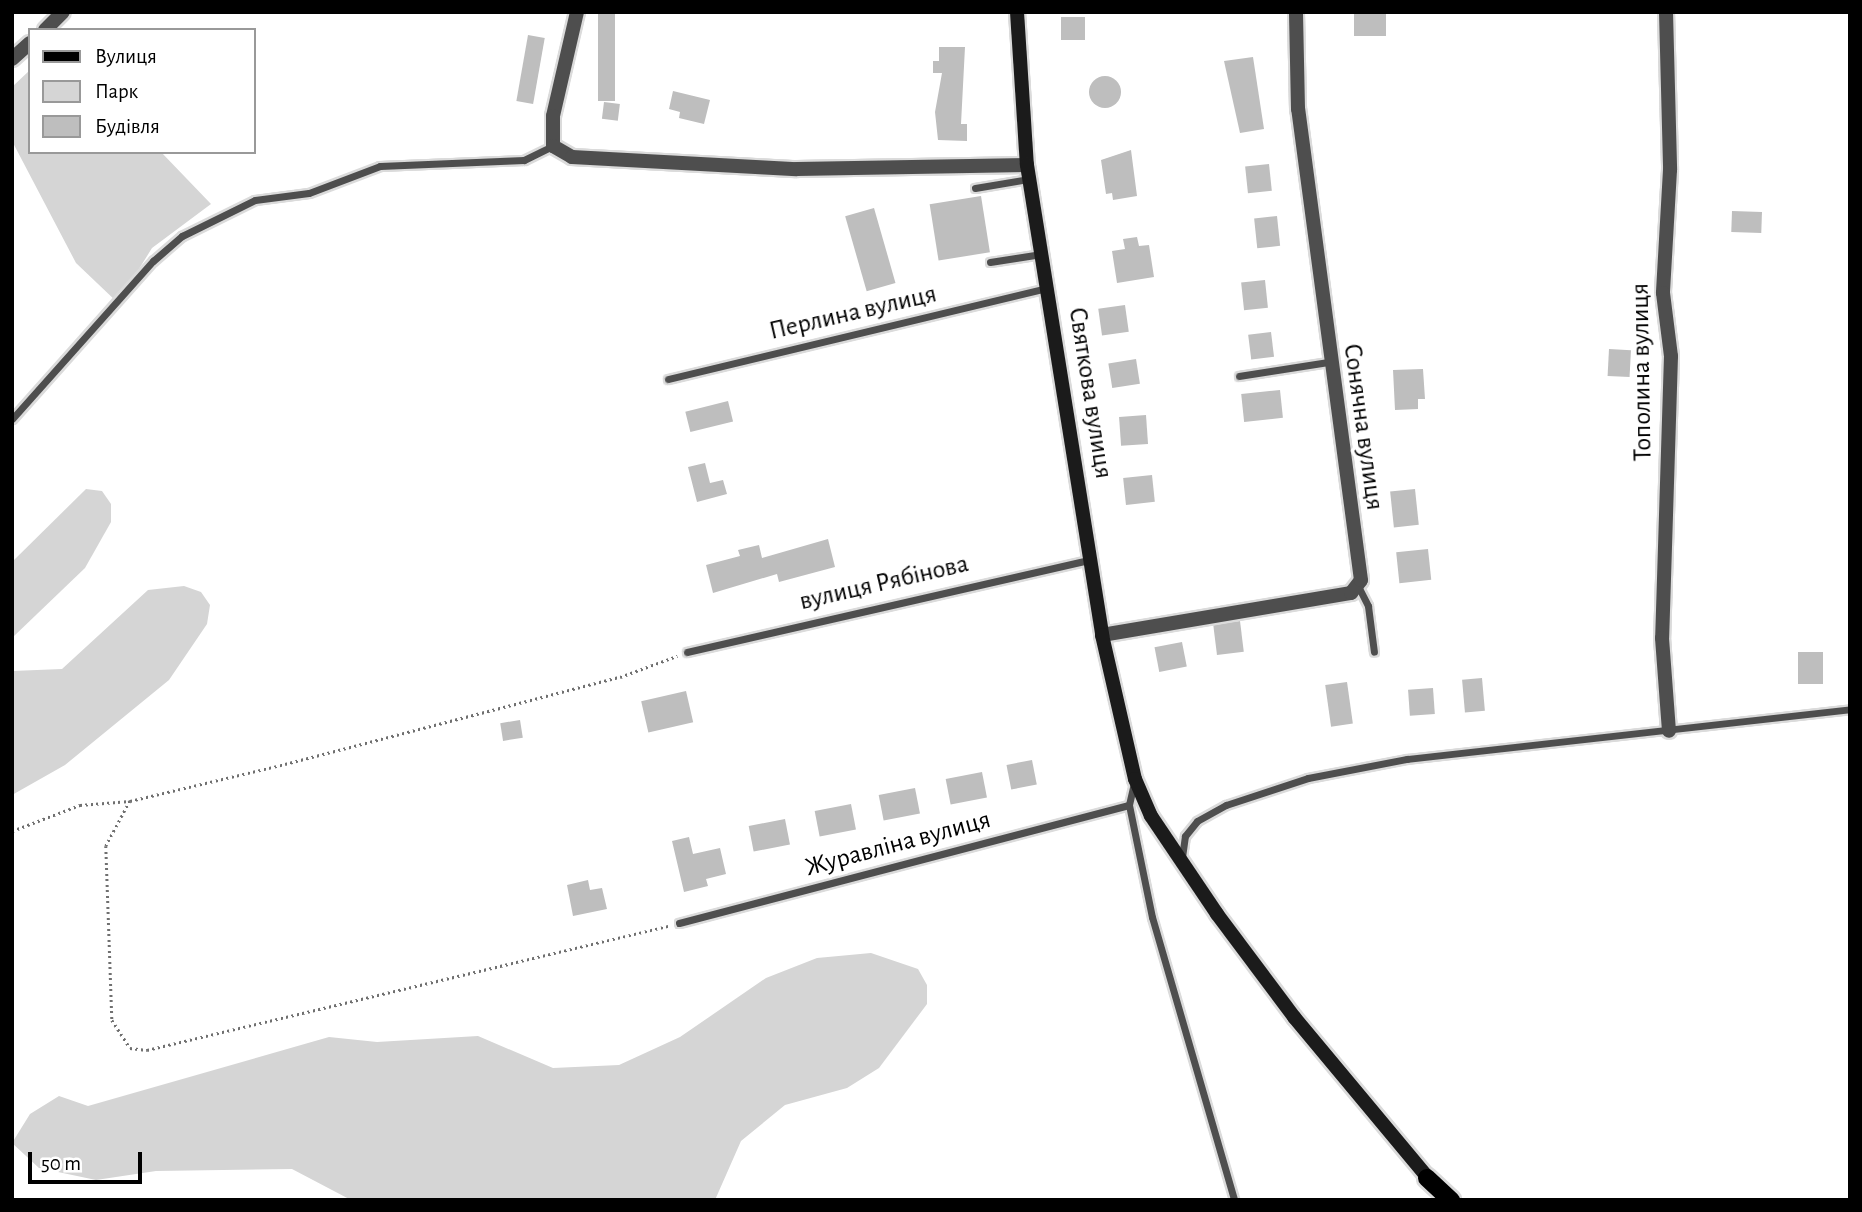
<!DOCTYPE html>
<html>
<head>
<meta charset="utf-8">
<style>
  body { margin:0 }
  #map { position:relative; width:1862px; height:1212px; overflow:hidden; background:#fff; font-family:"Alegreya Sans",sans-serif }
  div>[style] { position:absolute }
  .green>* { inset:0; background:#d5d5d5 }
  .building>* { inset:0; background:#bebebe; transform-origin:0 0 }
  .round { border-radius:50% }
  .path>* { height:2.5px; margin-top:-1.25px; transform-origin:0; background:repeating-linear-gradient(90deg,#707070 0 2px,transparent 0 5.5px) }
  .roads { filter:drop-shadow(2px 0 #dbdbdb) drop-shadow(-2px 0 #dbdbdb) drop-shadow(0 2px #dbdbdb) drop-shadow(0 -2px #dbdbdb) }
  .service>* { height:7px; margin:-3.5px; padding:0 3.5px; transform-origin:3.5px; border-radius:3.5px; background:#4e4e4e }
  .minor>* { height:14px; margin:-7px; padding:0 7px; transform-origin:7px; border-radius:7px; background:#4e4e4e }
  .secondary>* { height:14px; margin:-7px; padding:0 7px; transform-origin:7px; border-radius:7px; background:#1b1b1b }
  .primary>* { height:18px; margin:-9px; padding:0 9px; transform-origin:9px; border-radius:9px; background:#000 }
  span { translate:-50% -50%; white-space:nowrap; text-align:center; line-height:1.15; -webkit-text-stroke:7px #fff; paint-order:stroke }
  .street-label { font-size:26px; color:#000 }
  .frame { position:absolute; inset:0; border:14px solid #000; pointer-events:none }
  .legend { position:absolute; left:28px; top:28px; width:228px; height:126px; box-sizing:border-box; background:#fff; border:2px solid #999; margin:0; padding:9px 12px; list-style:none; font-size:21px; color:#000 }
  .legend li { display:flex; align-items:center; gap:14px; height:35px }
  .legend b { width:35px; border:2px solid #999 }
  .scale { position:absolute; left:28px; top:1152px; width:114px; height:32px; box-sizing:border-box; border:4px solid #000; border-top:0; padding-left:9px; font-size:21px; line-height:24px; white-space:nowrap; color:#000; -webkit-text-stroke:5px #fff; paint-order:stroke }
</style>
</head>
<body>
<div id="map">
  <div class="green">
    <i style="clip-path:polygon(30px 70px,30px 152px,161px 152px,211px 204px,152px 248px,118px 303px,76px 263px,12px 141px,12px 87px)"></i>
    <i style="clip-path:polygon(86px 489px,102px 491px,111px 504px,111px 522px,85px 568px,12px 638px,12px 562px)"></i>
    <i style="clip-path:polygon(184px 586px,201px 592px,210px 605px,207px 624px,169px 680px,65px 765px,12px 795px,12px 671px,62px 669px,148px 590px)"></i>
    <i style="clip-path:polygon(871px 953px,918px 969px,927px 985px,927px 1004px,879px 1068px,847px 1088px,785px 1105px,741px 1141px,715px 1200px,351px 1200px,292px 1169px,156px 1171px,96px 1180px,39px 1168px,12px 1143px,30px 1114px,59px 1096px,88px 1106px,329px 1037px,377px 1042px,478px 1036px,553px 1068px,619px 1065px,680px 1037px,766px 978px,817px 958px)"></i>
  </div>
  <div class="building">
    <i style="left:598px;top:12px;width:17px;height:89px"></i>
    <i style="left:1354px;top:12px;width:32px;height:24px"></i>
    <i style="left:1061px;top:17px;width:24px;height:23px"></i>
    <i style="left:528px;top:35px;width:17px;height:67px;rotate:10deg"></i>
    <i style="clip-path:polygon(939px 47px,965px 47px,961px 124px,967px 124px,967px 141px,938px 140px,935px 112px,942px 73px,933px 73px,933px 61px,939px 61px)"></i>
    <i style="clip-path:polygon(1253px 57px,1264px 129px,1240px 133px,1224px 61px)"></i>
    <i class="round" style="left:1089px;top:76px;width:32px;height:32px"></i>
    <i style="clip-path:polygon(673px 91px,710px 100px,704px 124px,679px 118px,680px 112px,669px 109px)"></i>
    <i style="left:604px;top:102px;width:16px;height:17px;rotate:7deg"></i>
    <i style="clip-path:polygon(1131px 150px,1137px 196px,1113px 200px,1112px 193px,1106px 194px,1101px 160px)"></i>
    <i style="left:1269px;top:164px;width:27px;height:24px;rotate:84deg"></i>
    <i style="left:981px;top:196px;width:57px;height:52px;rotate:81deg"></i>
    <i style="left:874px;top:208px;width:78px;height:30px;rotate:74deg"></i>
    <i style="left:1732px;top:211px;width:30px;height:21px;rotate:2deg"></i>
    <i style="left:1277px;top:216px;width:30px;height:23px;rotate:84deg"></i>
    <i style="clip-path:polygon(1137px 237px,1139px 246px,1149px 245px,1154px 277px,1117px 283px,1112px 251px,1125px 249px,1123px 239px)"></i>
    <i style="left:1265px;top:280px;width:28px;height:24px;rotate:84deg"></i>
    <i style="left:1125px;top:305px;width:27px;height:27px;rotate:82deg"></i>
    <i style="left:1271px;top:332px;width:25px;height:23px;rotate:83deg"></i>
    <i style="left:1609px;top:349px;width:22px;height:27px;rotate:3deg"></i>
    <i style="left:1136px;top:359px;width:25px;height:28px;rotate:81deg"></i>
    <i style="clip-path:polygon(1423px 369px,1425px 399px,1418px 399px,1418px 409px,1395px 410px,1393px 370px)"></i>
    <i style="left:1280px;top:390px;width:28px;height:39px;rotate:84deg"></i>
    <i style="left:728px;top:401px;width:21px;height:44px;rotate:76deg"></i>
    <i style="left:1146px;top:415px;width:29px;height:27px;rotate:86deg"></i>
    <i style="clip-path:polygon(705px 463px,710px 483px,723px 480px,727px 494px,697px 502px,688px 467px)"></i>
    <i style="left:1152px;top:475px;width:27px;height:29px;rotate:84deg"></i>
    <i style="left:1415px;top:489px;width:36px;height:25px;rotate:84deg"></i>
    <i style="clip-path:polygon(828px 539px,835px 567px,779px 582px,777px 574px,713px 593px,706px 565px,740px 556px,738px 550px,759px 545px,762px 558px)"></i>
    <i style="left:1428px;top:549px;width:31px;height:32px;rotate:84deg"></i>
    <i style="left:1240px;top:621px;width:31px;height:27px;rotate:83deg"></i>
    <i style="left:1182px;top:642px;width:25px;height:28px;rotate:79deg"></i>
    <i style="left:1798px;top:652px;width:25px;height:32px"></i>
    <i style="left:1482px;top:678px;width:33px;height:20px;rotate:85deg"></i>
    <i style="left:1347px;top:682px;width:42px;height:22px;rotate:82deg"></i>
    <i style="left:1433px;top:688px;width:26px;height:25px;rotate:86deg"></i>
    <i style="left:686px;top:691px;width:32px;height:46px;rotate:77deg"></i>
    <i style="left:520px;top:720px;width:18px;height:20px;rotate:81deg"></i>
    <i style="left:1032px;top:760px;width:25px;height:26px;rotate:79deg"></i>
    <i style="left:982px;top:772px;width:26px;height:37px;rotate:79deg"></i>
    <i style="left:915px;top:788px;width:26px;height:37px;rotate:79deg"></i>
    <i style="left:851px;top:804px;width:26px;height:37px;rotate:79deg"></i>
    <i style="left:785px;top:819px;width:26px;height:37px;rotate:79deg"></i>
    <i style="clip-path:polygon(689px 837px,693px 854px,720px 848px,726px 874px,706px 879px,708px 886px,684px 892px,672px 841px)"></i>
    <i style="clip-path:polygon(588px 880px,590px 890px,602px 888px,607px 909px,573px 916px,567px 885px)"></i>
  </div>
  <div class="path">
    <i style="left:130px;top:801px;width:51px;rotate:118.1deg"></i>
    <i style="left:106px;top:846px;width:174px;rotate:88deg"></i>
    <i style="left:112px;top:1020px;width:33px;rotate:57deg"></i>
    <i style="left:130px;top:1048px;width:17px;rotate:7deg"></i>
    <i style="left:147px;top:1050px;width:536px;rotate:-13.39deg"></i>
    <i style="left:12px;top:831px;width:73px;rotate:-20.9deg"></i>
    <i style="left:80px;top:805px;width:50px;rotate:-4.6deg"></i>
    <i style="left:130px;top:801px;width:159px;rotate:-13.4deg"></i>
    <i style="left:285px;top:764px;width:346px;rotate:-14.6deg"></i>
    <i style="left:620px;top:677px;width:61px;rotate:-20.2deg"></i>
  </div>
  <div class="roads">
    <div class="service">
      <i style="left:975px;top:188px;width:55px;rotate:-9.5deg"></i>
      <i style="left:990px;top:262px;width:52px;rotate:-8.9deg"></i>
      <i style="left:1239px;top:376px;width:90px;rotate:-8.9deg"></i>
      <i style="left:668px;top:379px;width:391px;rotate:-13.5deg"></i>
      <i style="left:12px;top:419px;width:212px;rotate:-48.3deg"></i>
      <i style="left:153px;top:261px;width:38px;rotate:-41deg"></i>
      <i style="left:182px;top:236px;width:81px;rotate:-26.3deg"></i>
      <i style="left:255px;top:200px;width:54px;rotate:-7.4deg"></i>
      <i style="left:309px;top:193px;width:76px;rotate:-20.8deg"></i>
      <i style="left:380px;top:166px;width:144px;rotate:-2.4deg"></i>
      <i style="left:524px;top:160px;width:32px;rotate:-26deg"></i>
      <i style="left:1359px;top:588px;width:20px;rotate:63deg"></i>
      <i style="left:1368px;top:606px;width:46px;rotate:82.6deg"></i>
      <i style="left:687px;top:652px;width:413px;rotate:-12.9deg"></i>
      <i style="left:1134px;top:783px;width:23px;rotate:103deg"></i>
      <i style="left:1129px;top:805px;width:114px;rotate:78.4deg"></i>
      <i style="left:1152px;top:917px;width:295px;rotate:73.8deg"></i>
      <i style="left:1182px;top:857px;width:21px;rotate:-82deg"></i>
      <i style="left:1185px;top:836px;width:19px;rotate:-51deg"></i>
      <i style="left:1197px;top:821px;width:33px;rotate:-29deg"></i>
      <i style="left:1226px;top:805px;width:86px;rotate:-18.2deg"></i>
      <i style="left:1308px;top:778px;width:101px;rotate:-10.9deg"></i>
      <i style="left:1407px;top:759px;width:446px;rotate:-6.4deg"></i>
      <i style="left:679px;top:923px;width:465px;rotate:-14.7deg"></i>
    </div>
    <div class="minor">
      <i style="left:577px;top:12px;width:107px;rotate:103deg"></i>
      <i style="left:553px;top:116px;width:30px;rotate:90deg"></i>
      <i style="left:553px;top:146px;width:22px;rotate:30deg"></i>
      <i style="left:572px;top:157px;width:225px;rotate:3.1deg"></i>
      <i style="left:797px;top:169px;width:230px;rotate:-1deg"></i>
      <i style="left:1666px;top:12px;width:158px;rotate:88.5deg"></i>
      <i style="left:1670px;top:170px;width:123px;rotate:93.3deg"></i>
      <i style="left:1663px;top:293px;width:64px;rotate:82.8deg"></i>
      <i style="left:1671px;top:356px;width:282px;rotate:91.8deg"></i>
      <i style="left:1662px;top:638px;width:93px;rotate:85.7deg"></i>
      <i style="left:45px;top:30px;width:25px;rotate:-45deg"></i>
      <i style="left:12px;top:59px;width:24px;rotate:-42deg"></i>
      <i style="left:1102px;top:635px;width:253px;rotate:-9.6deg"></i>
      <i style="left:1351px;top:593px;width:16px;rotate:-52deg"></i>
      <i style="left:1361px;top:580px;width:475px;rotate:-97.6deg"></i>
      <i style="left:1298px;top:109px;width:97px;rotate:-91.2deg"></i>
    </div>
    <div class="secondary">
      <i style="left:1017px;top:12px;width:153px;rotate:86.3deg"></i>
      <i style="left:1027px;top:165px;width:476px;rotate:80.9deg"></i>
      <i style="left:1102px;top:635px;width:148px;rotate:77.1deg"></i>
      <i style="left:1135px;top:779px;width:40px;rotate:66.6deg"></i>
      <i style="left:1151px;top:816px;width:118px;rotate:56deg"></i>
      <i style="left:1217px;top:914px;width:129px;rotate:53.2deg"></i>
      <i style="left:1294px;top:1017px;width:219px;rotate:50.2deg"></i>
    </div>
    <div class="primary">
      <i style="left:1427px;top:1178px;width:33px;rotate:43deg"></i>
    </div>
  </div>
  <div class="street-label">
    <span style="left:853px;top:313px;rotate:-13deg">Перлина вулиця</span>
    <span style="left:1642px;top:372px;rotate:-91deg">Тополина вулиця</span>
    <span style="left:1090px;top:393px;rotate:81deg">Святкова вулиця</span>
    <span style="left:1363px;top:427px;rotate:82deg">Сонячна вулиця</span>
    <span style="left:884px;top:583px;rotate:-13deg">вулиця Рябінова</span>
    <span style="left:898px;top:844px;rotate:-15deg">Журавліна вулиця</span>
  </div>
  <div class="frame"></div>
  <ul class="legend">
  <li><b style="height:9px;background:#000"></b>Вулиця</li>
  <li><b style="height:19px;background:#d5d5d5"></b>Парк</li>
  <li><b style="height:19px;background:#bebebe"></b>Будівля</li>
  </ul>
  <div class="scale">50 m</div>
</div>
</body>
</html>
